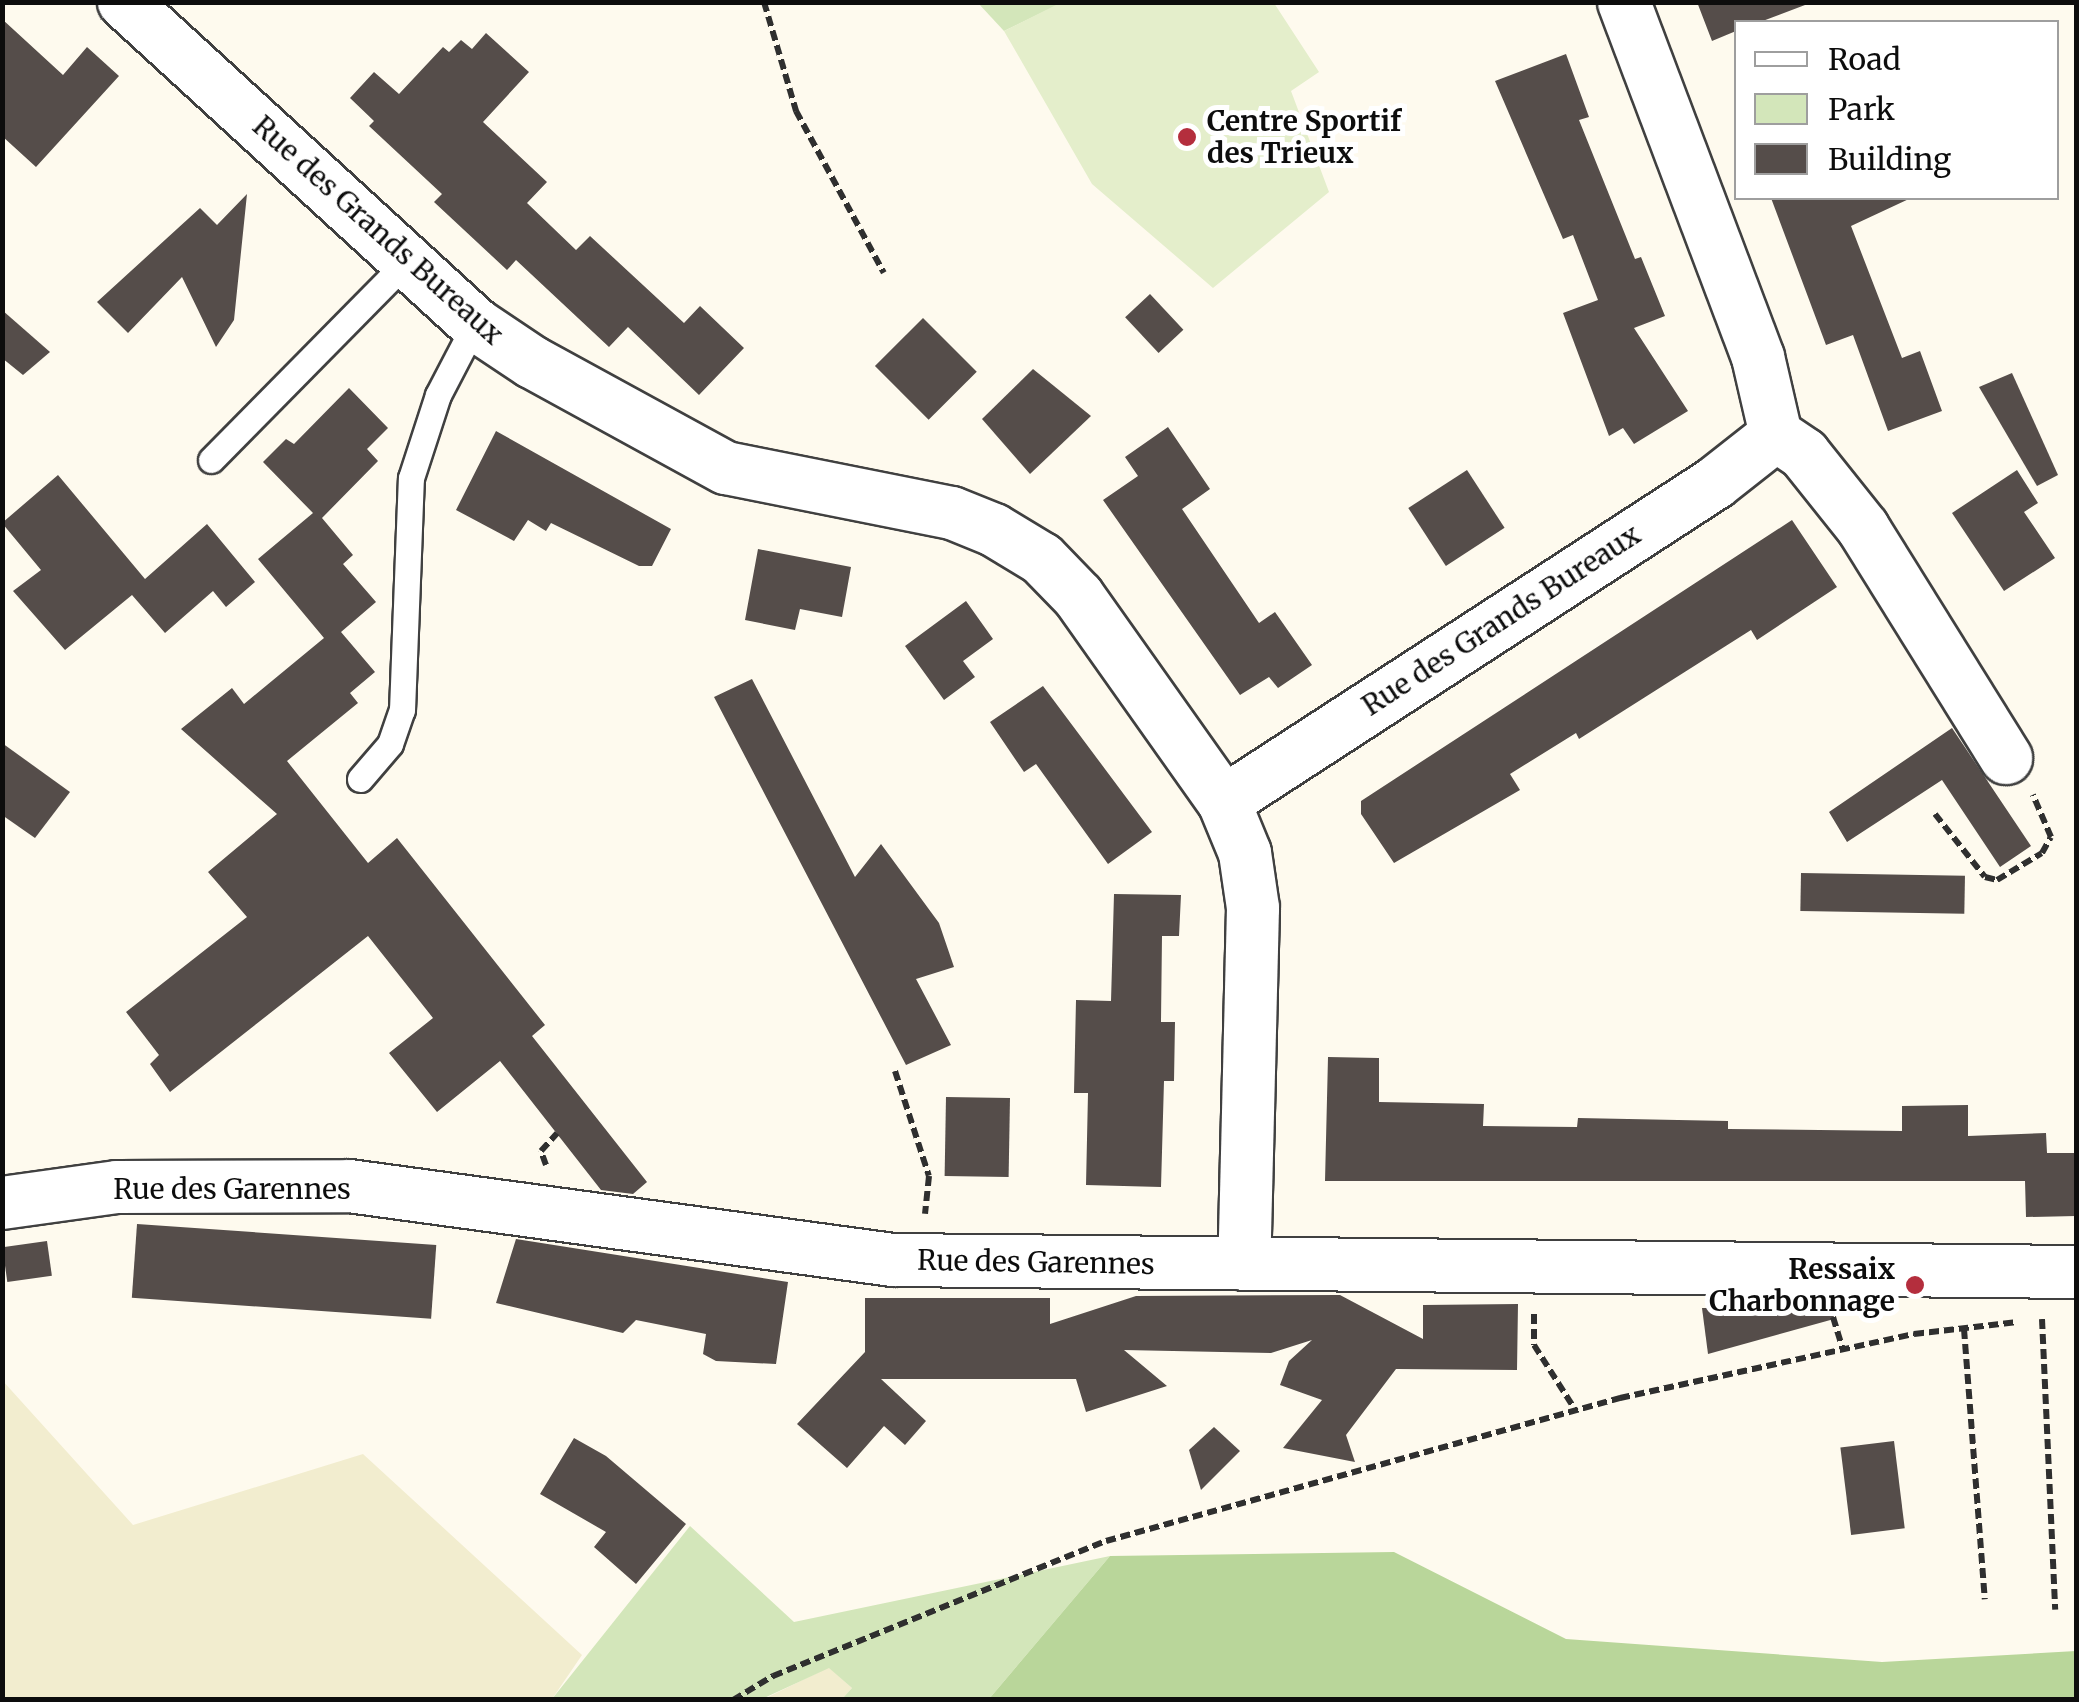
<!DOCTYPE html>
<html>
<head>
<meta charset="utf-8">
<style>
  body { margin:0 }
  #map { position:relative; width:2079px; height:1702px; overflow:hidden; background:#fefaee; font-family:Merriweather,serif }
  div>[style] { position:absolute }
  .farmland>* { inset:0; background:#f2edcf }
  .green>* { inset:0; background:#d3e6ba }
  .forest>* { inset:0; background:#b9d69a }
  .pitch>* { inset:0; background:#e4eecb }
  .building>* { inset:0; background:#554d4a; transform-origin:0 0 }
  .path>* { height:6px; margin-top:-3px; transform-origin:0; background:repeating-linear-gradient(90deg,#2f2f2f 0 10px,transparent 0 15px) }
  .roads { filter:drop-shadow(2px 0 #404040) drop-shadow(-2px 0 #404040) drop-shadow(0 2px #404040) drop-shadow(0 -2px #404040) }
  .lane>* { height:25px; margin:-12.5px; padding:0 12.5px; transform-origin:12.5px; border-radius:12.5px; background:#fff }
  .street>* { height:52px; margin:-26px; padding:0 26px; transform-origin:26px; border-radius:26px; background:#fff }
  .dots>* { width:28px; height:28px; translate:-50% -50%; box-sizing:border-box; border:5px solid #fff; border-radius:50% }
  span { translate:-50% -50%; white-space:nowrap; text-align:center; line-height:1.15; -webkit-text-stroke:10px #fff; paint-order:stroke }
  .poi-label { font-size:28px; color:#0d0d0d; font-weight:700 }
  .left { translate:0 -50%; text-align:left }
  .right { translate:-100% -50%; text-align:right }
  .street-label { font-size:28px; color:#0d0d0d }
  .frame { position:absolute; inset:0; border:5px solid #0d0d0d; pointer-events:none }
  .legend { position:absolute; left:1734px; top:20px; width:325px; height:180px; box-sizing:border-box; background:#fff; border:2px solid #9e9e9e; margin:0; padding:12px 18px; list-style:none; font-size:30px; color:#0d0d0d }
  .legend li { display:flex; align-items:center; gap:20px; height:50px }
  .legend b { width:50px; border:2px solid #9e9e9e }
</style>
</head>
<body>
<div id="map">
  <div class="farmland">
    <i style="clip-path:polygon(2px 1380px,133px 1525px,363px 1454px,582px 1655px,552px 1699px,3px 1699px)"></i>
    <i style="clip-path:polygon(829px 1667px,852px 1688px,842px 1699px,762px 1700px)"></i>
  </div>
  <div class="green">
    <i style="clip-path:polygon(978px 3px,1062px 3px,1004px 31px)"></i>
    <i style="clip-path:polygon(690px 1526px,794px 1622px,1110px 1556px,989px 1699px,842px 1699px,852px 1688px,829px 1668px,762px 1699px,552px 1699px)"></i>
  </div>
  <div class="forest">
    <i style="clip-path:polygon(1394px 1552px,1566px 1639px,1882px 1662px,2076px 1651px,2076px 1699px,989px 1699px,1110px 1556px)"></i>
  </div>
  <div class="pitch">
    <i style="clip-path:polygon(1062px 2px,1274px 3px,1319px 72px,1291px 91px,1329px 192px,1213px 288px,1092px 184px,1004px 31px)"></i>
  </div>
  <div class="building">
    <i style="clip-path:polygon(1697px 2px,1804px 2px,1805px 5px,1760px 22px,1736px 22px,1736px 31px,1712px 41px)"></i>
    <i style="clip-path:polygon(2px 19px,63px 75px,87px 47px,119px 76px,36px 167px,2px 136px)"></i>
    <i style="clip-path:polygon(486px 33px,529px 72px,483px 122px,547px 182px,527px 203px,576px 250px,590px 236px,684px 323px,700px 306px,744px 348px,699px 395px,628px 327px,609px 347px,516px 260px,507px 270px,434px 202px,442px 194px,369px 126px,374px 121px,350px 98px,374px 72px,399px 94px,443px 47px,449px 52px,461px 40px,472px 49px)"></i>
    <i style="clip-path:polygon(1566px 54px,1589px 117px,1579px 120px,1635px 259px,1641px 257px,1665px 316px,1634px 328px,1688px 411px,1634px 444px,1623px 428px,1609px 436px,1563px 313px,1598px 300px,1573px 235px,1563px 239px,1495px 81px)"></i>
    <i style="clip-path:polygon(247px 194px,234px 320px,216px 347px,182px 277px,128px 333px,97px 302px,200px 208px,217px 225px)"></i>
    <i style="clip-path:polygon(1771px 198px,1911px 198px,1851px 226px,1902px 358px,1920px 351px,1942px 411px,1888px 431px,1853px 335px,1826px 345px)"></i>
    <i style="left:1150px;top:294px;width:49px;height:34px;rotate:47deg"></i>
    <i style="clip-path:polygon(2px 310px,50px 352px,23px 375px,2px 358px)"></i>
    <i style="left:923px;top:318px;width:76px;height:68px;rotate:45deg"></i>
    <i style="clip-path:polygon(1033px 369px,1091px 416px,1030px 474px,982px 419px)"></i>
    <i style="clip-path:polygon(2012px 373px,2058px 475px,2037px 486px,1979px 387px)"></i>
    <i style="clip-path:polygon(349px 388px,388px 428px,367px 449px,378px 461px,322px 518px,353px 555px,343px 564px,376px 602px,341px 632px,375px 672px,350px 693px,358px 703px,287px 761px,368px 863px,397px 838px,545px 1025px,532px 1036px,647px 1182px,633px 1194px,601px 1190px,500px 1061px,437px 1112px,389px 1053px,433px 1018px,368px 936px,170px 1092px,150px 1064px,159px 1055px,126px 1012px,247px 917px,208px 872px,277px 814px,181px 729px,232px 688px,244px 704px,324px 638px,258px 559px,313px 513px,263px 462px,286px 439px,294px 444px)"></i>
    <i style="clip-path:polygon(1168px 427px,1210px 489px,1182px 509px,1259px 623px,1275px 612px,1312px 665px,1278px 688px,1269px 677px,1240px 695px,1103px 500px,1138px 476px,1125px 457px)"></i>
    <i style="clip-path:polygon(496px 431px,671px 529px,652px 566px,639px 566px,551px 523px,546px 531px,528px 520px,514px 541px,456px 510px)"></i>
    <i style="left:1467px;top:470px;width:69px;height:70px;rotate:57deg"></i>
    <i style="clip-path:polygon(2017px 470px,2038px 503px,2024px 512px,2055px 558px,2004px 591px,1952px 513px)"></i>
    <i style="clip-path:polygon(58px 475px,145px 579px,207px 524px,255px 582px,226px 607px,213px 591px,165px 633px,132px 595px,65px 650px,13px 591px,41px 570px,2px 523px)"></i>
    <i style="clip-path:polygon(1792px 520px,1837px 587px,1757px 640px,1751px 630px,1579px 739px,1576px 733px,1510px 774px,1520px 790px,1394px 863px,1361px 814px,1361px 801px)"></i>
    <i style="clip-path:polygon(758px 549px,851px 567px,842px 617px,800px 609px,795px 630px,745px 620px)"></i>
    <i style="clip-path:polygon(966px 601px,993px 639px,963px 661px,975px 677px,944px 700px,905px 646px)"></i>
    <i style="clip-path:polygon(752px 679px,855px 877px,881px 844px,939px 923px,954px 967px,916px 979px,951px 1045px,906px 1065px,714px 697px)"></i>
    <i style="clip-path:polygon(1043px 686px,1152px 832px,1108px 864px,1036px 764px,1024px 772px,990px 722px)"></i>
    <i style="clip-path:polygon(1952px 728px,2031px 846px,2000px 867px,1942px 780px,1847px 842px,1829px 812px)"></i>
    <i style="clip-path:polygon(2px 743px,70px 792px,35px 838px,2px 815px)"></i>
    <i style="left:1801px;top:873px;width:164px;height:38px;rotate:1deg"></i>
    <i style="clip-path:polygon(1114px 894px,1181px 895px,1179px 936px,1162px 936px,1161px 1022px,1175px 1022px,1174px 1081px,1164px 1081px,1161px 1187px,1086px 1185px,1088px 1093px,1074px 1093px,1076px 1000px,1111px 1001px)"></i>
    <i style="clip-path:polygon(1328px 1057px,1379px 1058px,1379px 1102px,1484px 1104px,1483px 1126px,1577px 1127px,1578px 1118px,1728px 1121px,1728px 1129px,1902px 1131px,1902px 1106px,1968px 1105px,1968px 1136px,2046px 1133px,2047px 1153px,2076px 1153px,2076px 1216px,2026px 1217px,2025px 1181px,1325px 1181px)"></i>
    <i style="left:946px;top:1097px;width:64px;height:79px;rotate:1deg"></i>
    <i style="left:137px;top:1224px;width:300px;height:74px;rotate:4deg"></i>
    <i style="clip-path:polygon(516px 1239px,788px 1282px,776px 1364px,716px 1361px,703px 1354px,706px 1334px,636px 1320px,623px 1333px,496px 1303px)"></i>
    <i style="left:47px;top:1241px;width:35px;height:45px;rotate:82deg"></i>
    <i style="clip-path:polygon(1340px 1295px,1423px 1339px,1423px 1305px,1518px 1304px,1517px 1370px,1396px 1369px,1346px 1435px,1355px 1462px,1283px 1448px,1322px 1400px,1280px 1385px,1289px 1361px,1312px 1340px,1271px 1353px,1124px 1350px,1167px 1386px,1086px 1412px,1076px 1379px,881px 1379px,926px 1421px,905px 1445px,884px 1426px,847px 1468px,797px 1424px,865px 1352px,865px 1298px,1050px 1298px,1050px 1324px,1136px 1296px)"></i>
    <i style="clip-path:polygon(1702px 1308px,1833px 1308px,1834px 1319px,1708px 1354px)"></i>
    <i style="clip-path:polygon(1214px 1427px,1240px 1451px,1201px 1490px,1189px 1450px)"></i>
    <i style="clip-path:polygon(574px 1438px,606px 1456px,686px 1524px,636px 1584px,594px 1547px,606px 1532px,540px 1494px)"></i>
    <i style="left:1894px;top:1441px;width:88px;height:54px;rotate:83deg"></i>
  </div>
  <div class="path">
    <i style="left:764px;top:2px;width:114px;rotate:73.6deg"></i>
    <i style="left:796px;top:111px;width:184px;rotate:61.5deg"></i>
    <i style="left:1935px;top:814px;width:80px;rotate:51.6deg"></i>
    <i style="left:1985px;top:877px;width:12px;rotate:14deg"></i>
    <i style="left:1997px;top:880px;width:52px;rotate:-31deg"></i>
    <i style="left:2042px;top:853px;width:18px;rotate:-61deg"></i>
    <i style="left:2051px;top:837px;width:46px;rotate:-113.2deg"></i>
    <i style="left:895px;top:1071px;width:110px;rotate:72.1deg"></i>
    <i style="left:929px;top:1176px;width:38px;rotate:96deg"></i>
    <i style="left:546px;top:1165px;width:15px;rotate:-110deg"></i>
    <i style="left:541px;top:1151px;width:24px;rotate:-48deg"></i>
    <i style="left:1534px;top:1314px;width:31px;rotate:90deg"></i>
    <i style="left:1534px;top:1345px;width:78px;rotate:57.5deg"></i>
    <i style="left:1833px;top:1317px;width:34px;rotate:73deg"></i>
    <i style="left:2042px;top:1319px;width:291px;rotate:87.4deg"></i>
    <i style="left:1964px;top:1329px;width:271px;rotate:85.6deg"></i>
    <i style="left:733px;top:1700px;width:47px;rotate:-31deg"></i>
    <i style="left:773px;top:1676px;width:359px;rotate:-22.1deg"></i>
    <i style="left:1106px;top:1541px;width:534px;rotate:-15.55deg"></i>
    <i style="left:1620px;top:1398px;width:301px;rotate:-12.3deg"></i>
    <i style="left:1914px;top:1334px;width:104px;rotate:-6.6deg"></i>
  </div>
  <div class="roads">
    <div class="lane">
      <i style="left:211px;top:460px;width:281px;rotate:-45.4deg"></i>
      <i style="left:360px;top:779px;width:46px;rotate:-49.4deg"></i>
      <i style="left:390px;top:744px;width:36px;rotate:-71deg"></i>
      <i style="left:402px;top:710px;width:232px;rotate:-87.8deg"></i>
      <i style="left:411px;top:478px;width:87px;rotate:-72deg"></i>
      <i style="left:438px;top:395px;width:80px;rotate:-62.5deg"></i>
    </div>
    <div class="street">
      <i style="left:124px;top:2px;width:476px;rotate:42.5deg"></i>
      <i style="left:475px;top:324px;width:69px;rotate:33.7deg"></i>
      <i style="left:532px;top:362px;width:221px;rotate:28.7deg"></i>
      <i style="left:726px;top:468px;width:230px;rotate:11.3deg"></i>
      <i style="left:952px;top:513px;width:45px;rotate:22deg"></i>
      <i style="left:994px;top:530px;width:56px;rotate:31.1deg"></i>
      <i style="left:1042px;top:559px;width:52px;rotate:45.8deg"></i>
      <i style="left:1078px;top:596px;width:252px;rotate:54.7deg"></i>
      <i style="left:1224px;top:802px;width:55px;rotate:67.6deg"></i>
      <i style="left:1245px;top:853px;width:56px;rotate:81.7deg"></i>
      <i style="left:1253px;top:908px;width:356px;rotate:91.4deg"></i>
      <i style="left:1776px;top:435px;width:34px;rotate:34deg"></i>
      <i style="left:1804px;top:454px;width:95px;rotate:51.4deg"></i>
      <i style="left:1863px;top:528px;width:271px;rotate:58.1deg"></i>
      <i style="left:1224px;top:802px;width:586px;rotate:-33.01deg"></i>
      <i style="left:1715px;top:483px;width:78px;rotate:-38.2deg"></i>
      <i style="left:1776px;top:435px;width:80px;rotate:-103deg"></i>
      <i style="left:1758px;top:357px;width:379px;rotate:-110.7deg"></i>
      <i style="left:2px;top:1203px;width:116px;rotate:-7.9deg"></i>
      <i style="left:117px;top:1187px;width:232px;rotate:-0.2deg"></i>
      <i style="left:349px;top:1186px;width:549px;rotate:7.75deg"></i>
      <i style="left:893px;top:1260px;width:1183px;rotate:0.58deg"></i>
    </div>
  </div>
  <div class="dots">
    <i style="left:1187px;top:137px;background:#b42e3d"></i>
    <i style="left:1915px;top:1285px;background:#b42e3d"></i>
  </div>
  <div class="poi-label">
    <span class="left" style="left:1207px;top:137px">Centre Sportif<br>des Trieux</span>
    <span class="right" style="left:1895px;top:1285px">Ressaix<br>Charbonnage</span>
  </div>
  <div class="street-label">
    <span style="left:378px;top:230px;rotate:42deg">Rue des Grands Bureaux</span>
    <span style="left:1501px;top:620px;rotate:-33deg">Rue des Grands Bureaux</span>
    <span style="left:232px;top:1189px">Rue des Garennes</span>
    <span style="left:1036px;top:1262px;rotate:1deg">Rue des Garennes</span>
  </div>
  <div class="frame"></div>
  <ul class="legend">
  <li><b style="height:12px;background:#fff"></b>Road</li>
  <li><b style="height:28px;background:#d3e6ba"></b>Park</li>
  <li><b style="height:28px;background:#554d4a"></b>Building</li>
  </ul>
</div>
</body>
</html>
